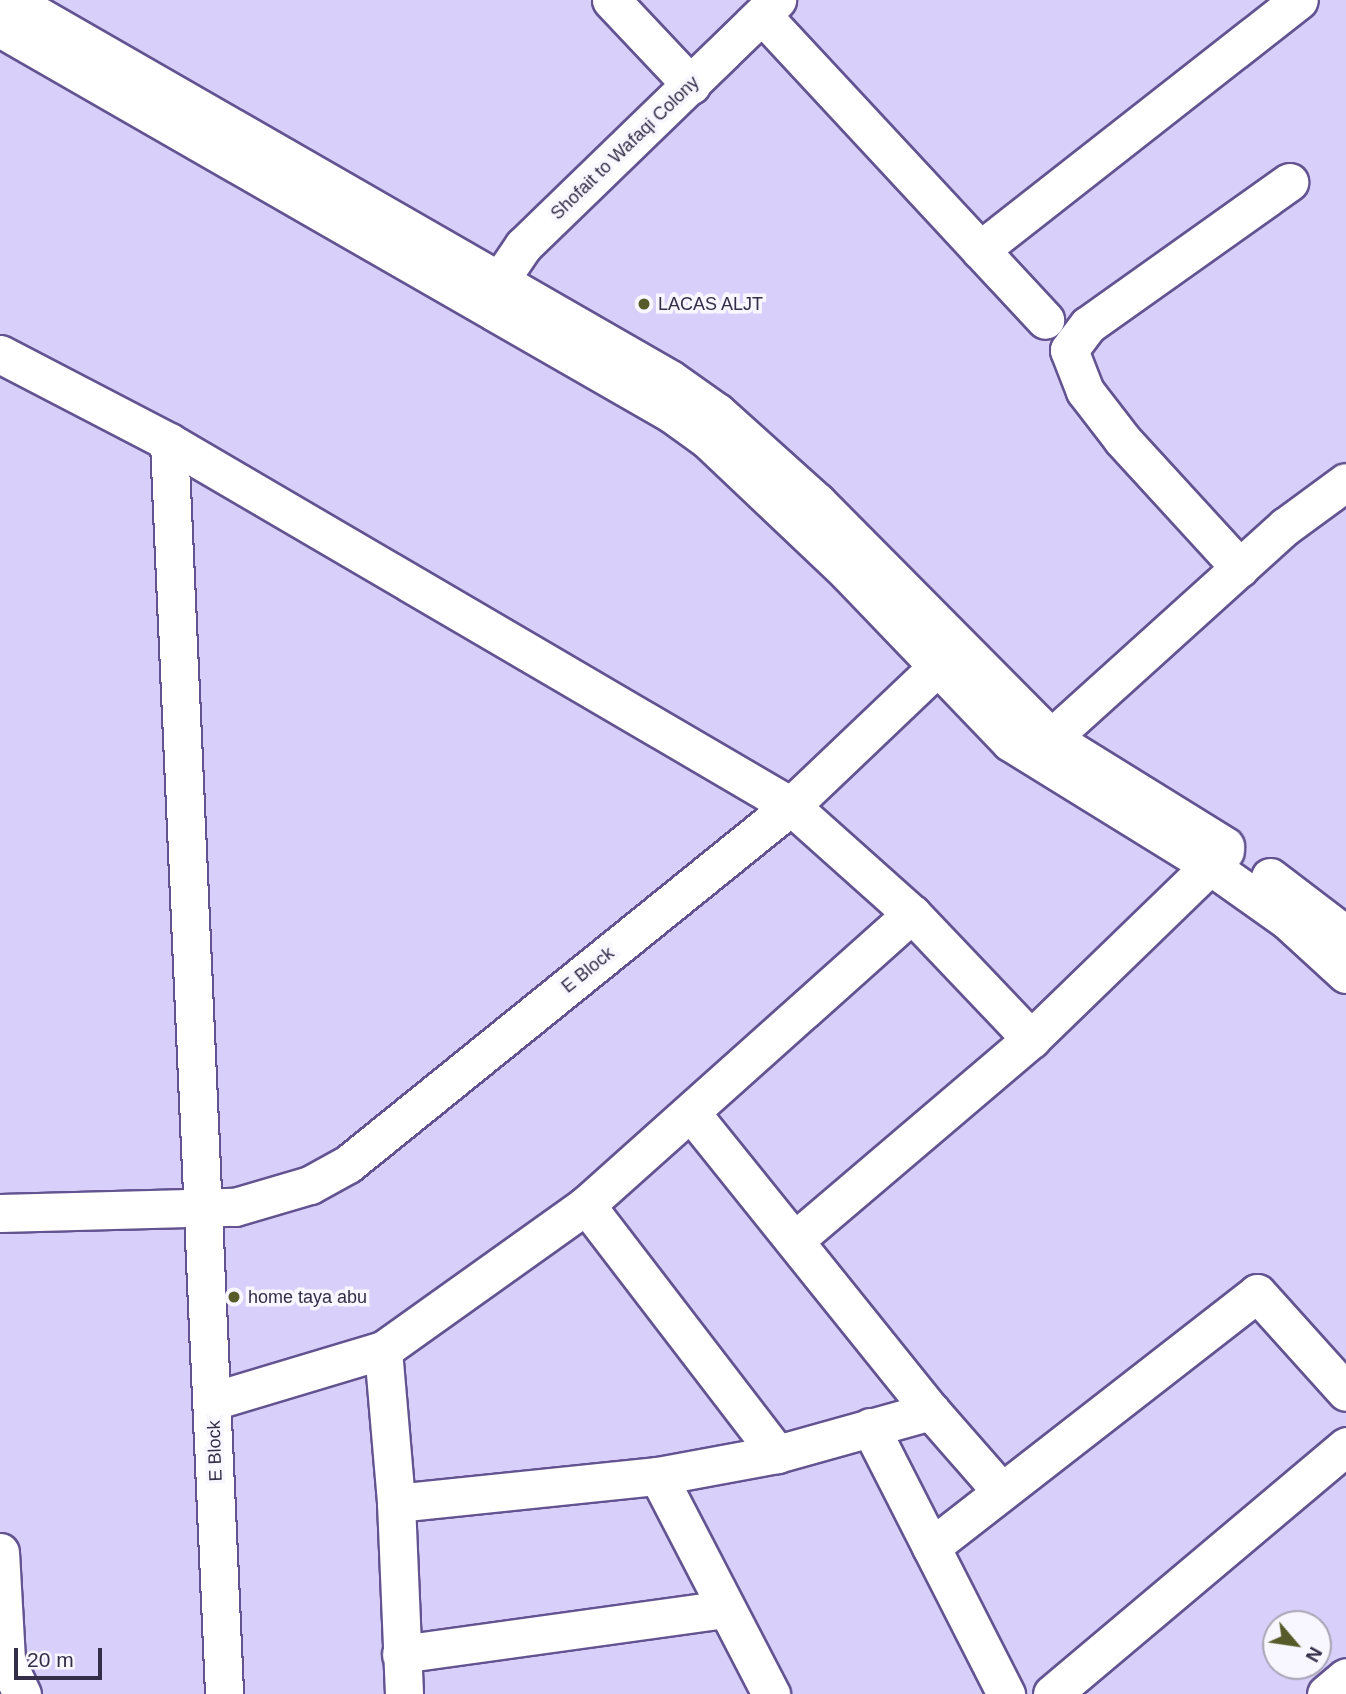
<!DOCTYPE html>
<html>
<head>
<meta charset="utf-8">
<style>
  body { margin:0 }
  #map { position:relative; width:1346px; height:1694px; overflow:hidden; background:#d8d0fa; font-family:Helvetica,sans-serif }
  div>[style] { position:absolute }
  .roads { filter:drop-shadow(2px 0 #635491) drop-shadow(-2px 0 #635491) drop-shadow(0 2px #635491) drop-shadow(0 -2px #635491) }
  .minor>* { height:37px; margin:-18.5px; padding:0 18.5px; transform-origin:18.5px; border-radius:18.5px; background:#fff }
  .dots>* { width:19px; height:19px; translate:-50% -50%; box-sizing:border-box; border:4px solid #f8f6fe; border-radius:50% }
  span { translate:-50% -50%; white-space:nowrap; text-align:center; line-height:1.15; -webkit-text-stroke:7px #f8f6fe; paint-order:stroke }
  .street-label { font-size:18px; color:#342e49 }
  .poi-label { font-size:18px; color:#342e49 }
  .left { translate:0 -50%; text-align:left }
  .north { position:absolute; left:1262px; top:1610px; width:70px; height:70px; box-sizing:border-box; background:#f8f6fe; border:2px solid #aaa6b6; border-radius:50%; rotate:119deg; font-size:19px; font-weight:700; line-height:28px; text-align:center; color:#342e49 }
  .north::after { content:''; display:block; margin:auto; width:24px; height:32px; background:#565b29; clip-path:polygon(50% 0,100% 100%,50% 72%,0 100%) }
  .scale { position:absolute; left:14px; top:1648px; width:88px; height:32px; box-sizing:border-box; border:4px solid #342e49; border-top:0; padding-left:9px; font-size:21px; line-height:24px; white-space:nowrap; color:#342e49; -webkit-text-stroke:5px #f8f6fe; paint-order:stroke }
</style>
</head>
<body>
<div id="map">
  <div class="roads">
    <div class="minor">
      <i style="left:11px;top:0;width:760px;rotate:29.9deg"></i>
      <i style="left:670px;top:379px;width:57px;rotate:35.1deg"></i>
      <i style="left:717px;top:412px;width:135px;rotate:42deg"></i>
      <i style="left:817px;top:502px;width:332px;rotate:45.2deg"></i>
      <i style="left:1051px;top:738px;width:205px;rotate:31.8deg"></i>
      <i style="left:611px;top:0;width:117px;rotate:46.7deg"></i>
      <i style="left:762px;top:15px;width:416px;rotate:47.1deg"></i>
      <i style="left:0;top:28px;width:775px;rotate:29.87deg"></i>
      <i style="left:672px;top:414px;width:44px;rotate:35.8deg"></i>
      <i style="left:708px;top:440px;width:193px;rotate:43.5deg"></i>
      <i style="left:848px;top:573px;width:234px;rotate:46.2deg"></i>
      <i style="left:1010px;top:742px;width:234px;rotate:31.7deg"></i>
      <i style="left:1209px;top:865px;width:95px;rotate:35.2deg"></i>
      <i style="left:1287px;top:920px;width:80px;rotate:42.5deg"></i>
      <i style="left:980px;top:250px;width:405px;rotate:-38.1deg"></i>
      <i style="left:485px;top:302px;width:68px;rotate:-55.8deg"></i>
      <i style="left:523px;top:246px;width:354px;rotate:-44.1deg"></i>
      <i style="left:0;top:354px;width:191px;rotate:27.5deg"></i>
      <i style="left:169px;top:442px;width:721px;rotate:30.34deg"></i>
      <i style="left:791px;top:806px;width:162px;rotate:41.8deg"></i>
      <i style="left:912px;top:914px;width:173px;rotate:46.4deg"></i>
      <i style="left:169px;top:442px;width:1253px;rotate:87.48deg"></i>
      <i style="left:1240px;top:568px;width:175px;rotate:-132.5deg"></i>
      <i style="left:1122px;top:439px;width:61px;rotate:-127.6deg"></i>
      <i style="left:1085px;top:391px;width:44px;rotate:-111.3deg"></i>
      <i style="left:1069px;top:350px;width:31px;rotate:-53deg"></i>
      <i style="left:1088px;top:325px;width:247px;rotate:-35.4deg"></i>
      <i style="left:1037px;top:755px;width:22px;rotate:-51deg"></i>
      <i style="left:1051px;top:738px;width:316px;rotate:-42.1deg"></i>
      <i style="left:1286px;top:526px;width:74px;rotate:-36.3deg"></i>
      <i style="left:1270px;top:877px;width:96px;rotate:37.3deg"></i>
      <i style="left:692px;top:1114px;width:381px;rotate:51.2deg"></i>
      <i style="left:931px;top:1411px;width:106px;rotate:48.8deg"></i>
      <i style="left:586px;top:1205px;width:437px;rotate:-41.8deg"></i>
      <i style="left:0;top:1213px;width:235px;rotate:-1.5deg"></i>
      <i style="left:235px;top:1207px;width:78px;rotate:-16.3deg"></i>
      <i style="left:310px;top:1185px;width:43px;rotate:-28.9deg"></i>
      <i style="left:348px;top:1164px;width:570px;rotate:-38.94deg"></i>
      <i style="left:791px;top:806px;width:200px;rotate:-43.6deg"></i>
      <i style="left:795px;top:1240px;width:310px;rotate:-40.4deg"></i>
      <i style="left:1031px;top:1039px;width:270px;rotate:-44.1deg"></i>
      <i style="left:383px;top:1350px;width:154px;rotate:85.1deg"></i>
      <i style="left:396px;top:1503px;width:191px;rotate:87.6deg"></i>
      <i style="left:213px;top:1401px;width:177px;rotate:-16.7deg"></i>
      <i style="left:383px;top:1350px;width:249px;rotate:-35.5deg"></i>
      <i style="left:586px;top:1205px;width:314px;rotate:52.5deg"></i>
      <i style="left:870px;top:1427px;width:300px;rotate:63deg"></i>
      <i style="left:658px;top:1476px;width:246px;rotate:62.6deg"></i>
      <i style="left:396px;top:1503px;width:263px;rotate:-5.9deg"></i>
      <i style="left:658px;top:1476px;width:121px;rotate:-10.5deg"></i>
      <i style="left:777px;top:1454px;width:160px;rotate:-15.6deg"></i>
      <i style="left:931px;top:1547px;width:413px;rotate:-37.9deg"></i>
      <i style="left:1257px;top:1293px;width:133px;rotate:48deg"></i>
      <i style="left:0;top:1552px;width:108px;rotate:86.8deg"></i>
      <i style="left:6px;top:1660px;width:38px;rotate:65deg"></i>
      <i style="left:401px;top:1654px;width:327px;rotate:-7.9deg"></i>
      <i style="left:1052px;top:1694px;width:385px;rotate:-40.1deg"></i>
      <i style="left:1326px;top:1694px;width:26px;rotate:-40deg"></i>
    </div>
  </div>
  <div class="dots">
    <i style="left:644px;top:304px;background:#565b29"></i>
    <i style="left:234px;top:1297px;background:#565b29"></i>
  </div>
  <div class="street-label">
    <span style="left:625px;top:148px;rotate:-44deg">Shofait to Wafaqi Colony</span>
    <span style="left:588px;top:970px;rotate:-39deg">E Block</span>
    <span style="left:215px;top:1451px;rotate:-92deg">E Block</span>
  </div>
  <div class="poi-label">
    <span class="left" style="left:658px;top:304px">LACAS ALJT</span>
    <span class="left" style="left:248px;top:1297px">home taya abu</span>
  </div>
  <div class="north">N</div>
  <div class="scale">20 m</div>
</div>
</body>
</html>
